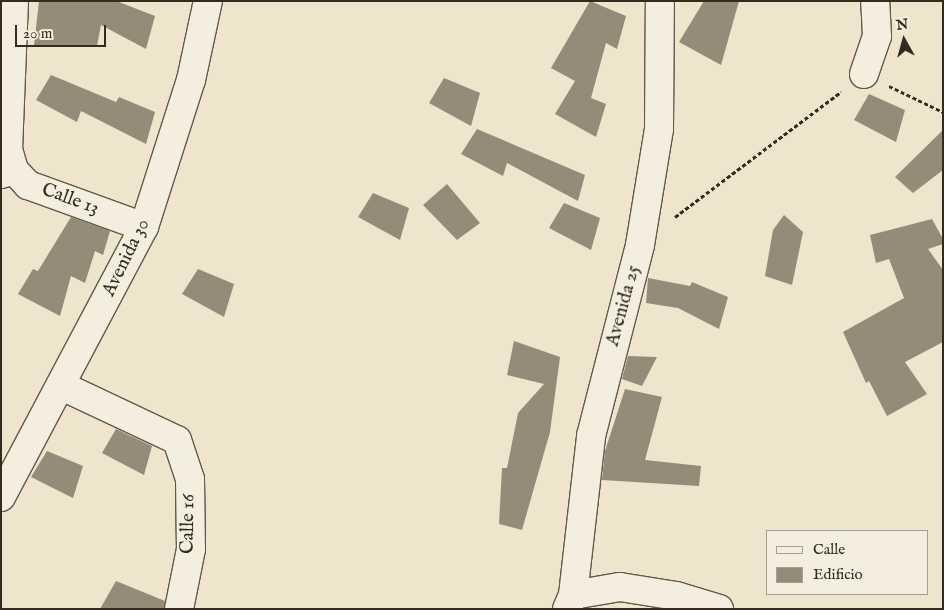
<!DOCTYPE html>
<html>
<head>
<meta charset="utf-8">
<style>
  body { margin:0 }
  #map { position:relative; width:944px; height:610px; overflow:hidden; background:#eee5cc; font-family:"IM FELL English",serif }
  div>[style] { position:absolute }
  .building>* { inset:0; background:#958b79 }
  .path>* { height:3px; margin-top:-1.5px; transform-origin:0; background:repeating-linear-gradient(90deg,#342a1f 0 4px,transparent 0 6.5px) }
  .roads { filter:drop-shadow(1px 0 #62594a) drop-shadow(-1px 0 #62594a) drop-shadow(0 1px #62594a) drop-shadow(0 -1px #62594a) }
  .street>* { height:28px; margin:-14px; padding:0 14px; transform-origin:14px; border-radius:14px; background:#f4eede }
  span { translate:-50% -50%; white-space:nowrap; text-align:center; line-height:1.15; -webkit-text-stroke:4px #f4eede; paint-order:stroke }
  .street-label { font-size:19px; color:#342a1f }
  .frame { position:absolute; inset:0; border:2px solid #342a1f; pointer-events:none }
  .legend { position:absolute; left:766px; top:530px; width:162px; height:65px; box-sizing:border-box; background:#f4eede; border:1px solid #a7a092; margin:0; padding:6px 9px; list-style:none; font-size:15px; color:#342a1f }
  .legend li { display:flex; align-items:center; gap:10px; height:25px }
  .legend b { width:25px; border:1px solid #a7a092 }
  .north { position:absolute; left:879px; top:15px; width:50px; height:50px; -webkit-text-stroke:4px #f4eede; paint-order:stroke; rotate:353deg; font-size:14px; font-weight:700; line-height:20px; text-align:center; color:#342a1f }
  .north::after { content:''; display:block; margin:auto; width:18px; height:22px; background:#342a1f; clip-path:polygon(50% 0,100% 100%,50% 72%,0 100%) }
  .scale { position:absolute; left:15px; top:25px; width:91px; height:22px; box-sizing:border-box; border:2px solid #342a1f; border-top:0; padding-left:6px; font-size:15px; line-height:18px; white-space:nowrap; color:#342a1f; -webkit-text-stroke:4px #f4eede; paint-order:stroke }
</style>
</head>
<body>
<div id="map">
  <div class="building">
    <i style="clip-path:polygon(39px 1px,119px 2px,155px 16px,146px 49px,101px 25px,97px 46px,34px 45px)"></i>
    <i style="clip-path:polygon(590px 1px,626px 16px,617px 49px,606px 43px,591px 98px,606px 104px,596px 137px,555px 114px,575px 81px,551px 68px)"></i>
    <i style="clip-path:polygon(704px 1px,739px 1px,721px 65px,679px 42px)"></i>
    <i style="clip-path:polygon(51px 75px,116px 102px,119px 97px,155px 112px,146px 144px,81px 111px,77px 122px,36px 100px)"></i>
    <i style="clip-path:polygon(444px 78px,480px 93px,471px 126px,429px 103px)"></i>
    <i style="clip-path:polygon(869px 94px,905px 110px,896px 142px,854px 120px)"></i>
    <i style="clip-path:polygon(477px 129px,585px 175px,578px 201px,507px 163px,503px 176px,461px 154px)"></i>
    <i style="clip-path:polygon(943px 130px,943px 170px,913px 193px,895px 177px)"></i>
    <i style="clip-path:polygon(447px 184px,480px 223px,457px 240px,423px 205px)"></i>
    <i style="clip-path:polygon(373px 193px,409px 208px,400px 240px,358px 217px)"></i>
    <i style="clip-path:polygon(564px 203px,600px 218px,591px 250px,549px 228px)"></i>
    <i style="clip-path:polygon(784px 215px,803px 232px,792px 285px,765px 276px,773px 230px)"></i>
    <i style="clip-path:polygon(71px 217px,110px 231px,103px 255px,95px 251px,85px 283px,71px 276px,60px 316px,18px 294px,33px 269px,38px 271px)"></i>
    <i style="clip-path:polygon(932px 219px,943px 239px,943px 244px,928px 249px,943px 270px,943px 342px,905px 362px,927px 394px,887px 416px,869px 381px,866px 383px,843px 332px,904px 298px,889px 259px,876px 263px,870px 235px)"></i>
    <i style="clip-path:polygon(198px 269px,234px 284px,224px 317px,182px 294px)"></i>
    <i style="clip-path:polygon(648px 278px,690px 286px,692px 282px,728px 297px,719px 329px,678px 308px,646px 303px)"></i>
    <i style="clip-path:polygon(514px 341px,560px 357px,550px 432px,522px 530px,499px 524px,502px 468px,507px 468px,518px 413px,544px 384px,507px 375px)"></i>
    <i style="clip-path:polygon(628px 356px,657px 357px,642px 386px,622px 379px)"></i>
    <i style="clip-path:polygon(625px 389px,662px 397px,645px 460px,701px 466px,699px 486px,602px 480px,605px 451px)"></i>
    <i style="clip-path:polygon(116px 429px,152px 446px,144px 475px,102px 453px)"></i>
    <i style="clip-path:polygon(47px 451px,83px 466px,73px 498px,31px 477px)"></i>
    <i style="clip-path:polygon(116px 581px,165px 601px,164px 609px,100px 609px)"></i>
  </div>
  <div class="path">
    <i style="left:889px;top:86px;width:60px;rotate:25.7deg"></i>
    <i style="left:675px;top:217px;width:208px;rotate:-37deg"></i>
  </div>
  <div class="roads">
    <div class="street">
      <i style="left:14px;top:1px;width:148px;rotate:92.3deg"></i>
      <i style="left:8px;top:149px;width:22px;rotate:74deg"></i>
      <i style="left:864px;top:74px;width:40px;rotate:-71.1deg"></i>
      <i style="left:877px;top:36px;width:35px;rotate:-93deg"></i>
      <i style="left:1px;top:174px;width:14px;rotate:-17deg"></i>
      <i style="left:14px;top:170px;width:21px;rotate:47deg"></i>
      <i style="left:28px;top:185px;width:123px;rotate:19.9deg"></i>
      <i style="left:62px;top:386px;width:127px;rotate:25.2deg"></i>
      <i style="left:177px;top:440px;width:41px;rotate:71.6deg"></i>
      <i style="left:190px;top:479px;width:70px;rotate:89.2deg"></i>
      <i style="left:191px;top:549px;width:61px;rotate:101.3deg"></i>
      <i style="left:1px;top:497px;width:306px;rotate:-62.1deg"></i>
      <i style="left:144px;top:227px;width:154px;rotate:-72.3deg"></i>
      <i style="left:191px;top:80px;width:81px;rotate:-77.9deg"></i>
      <i style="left:573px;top:595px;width:48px;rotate:-9.7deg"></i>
      <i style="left:620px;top:587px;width:57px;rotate:9.1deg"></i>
      <i style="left:676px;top:596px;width:45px;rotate:16.8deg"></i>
      <i style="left:567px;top:609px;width:15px;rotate:-67deg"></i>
      <i style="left:573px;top:595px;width:160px;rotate:-83.5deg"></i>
      <i style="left:591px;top:436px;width:197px;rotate:-75.6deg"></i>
      <i style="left:640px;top:245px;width:118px;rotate:-80.7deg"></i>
      <i style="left:659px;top:129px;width:128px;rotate:-89.6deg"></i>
    </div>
  </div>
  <div class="street-label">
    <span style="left:70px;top:200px;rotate:20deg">Calle 13</span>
    <span style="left:127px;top:258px;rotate:-64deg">Avenida 30</span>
    <span style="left:624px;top:306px;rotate:-75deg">Avenida 25</span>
    <span style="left:189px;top:524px;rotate:-89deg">Calle 16</span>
  </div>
  <div class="frame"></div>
  <ul class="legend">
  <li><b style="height:6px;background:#f4eede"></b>Calle</li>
  <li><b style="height:14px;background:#958b79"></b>Edificio</li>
  </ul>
  <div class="north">N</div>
  <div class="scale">20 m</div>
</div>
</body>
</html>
